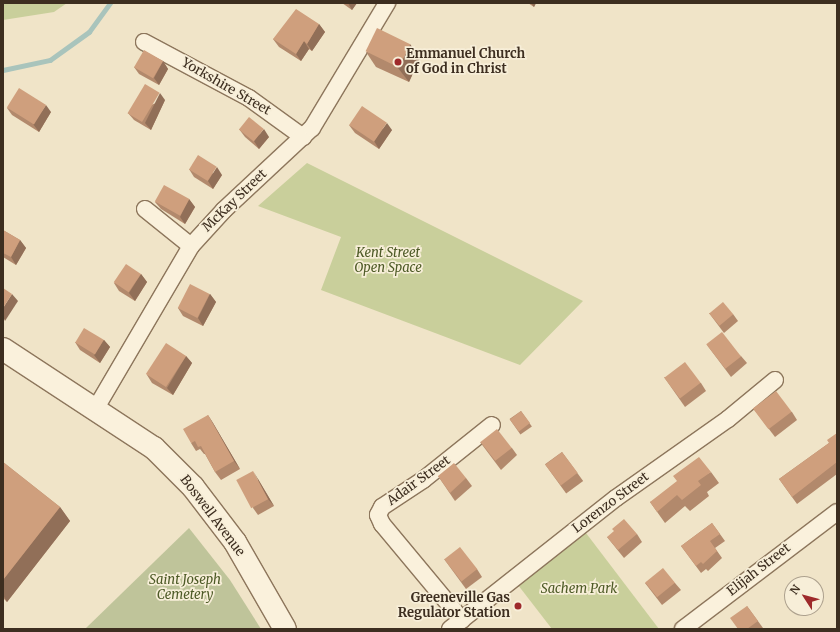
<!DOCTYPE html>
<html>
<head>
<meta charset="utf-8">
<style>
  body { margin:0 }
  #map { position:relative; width:840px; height:632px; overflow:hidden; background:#f0e4c8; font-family:Merriweather,serif }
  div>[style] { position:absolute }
  .green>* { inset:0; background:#c9cf9b }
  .cemetery>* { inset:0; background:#bfc49a }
  .stream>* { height:4.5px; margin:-2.25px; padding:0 2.25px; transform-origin:2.25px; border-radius:2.25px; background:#a9c4bc }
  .roads { filter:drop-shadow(1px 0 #8d765c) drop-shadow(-1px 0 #8d765c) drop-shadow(0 1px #8d765c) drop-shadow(0 -1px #8d765c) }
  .street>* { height:16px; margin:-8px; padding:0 8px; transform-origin:8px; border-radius:8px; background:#faf1dc }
  .secondary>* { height:22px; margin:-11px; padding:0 11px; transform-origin:11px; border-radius:11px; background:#faf1dc }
  .wall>* { inset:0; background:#b2896c; transform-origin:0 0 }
  .shaded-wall>* { inset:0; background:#916f58 }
  .building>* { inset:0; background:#cf9f7d; transform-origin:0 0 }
  .dots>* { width:11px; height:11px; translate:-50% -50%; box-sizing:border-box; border:2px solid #f7eed8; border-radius:50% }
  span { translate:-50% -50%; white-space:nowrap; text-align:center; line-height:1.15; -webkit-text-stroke:3.5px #f7eed8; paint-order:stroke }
  .poi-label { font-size:13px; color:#3d2e20; font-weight:700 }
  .left { translate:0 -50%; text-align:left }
  .right { translate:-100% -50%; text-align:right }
  .street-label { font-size:13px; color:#3d2e20 }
  .park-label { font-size:13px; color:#4d5a26; font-style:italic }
  .frame { position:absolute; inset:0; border:4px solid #3d2e20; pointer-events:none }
  .north { position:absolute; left:784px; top:576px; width:40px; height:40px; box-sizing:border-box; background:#f7eed8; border:1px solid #ada18e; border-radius:50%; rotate:306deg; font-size:11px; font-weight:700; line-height:16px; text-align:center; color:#3d2e20 }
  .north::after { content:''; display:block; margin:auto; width:14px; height:18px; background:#9e2a2b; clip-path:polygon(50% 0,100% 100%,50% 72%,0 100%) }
</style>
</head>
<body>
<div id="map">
  <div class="green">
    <i style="clip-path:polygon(3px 3px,67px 3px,54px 12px,3px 20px)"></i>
    <i style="clip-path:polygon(307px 163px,583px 301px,520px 365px,321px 290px,341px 237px,258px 206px)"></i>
    <i style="clip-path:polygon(586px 533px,659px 629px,552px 629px,518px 585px)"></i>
  </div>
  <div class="cemetery">
    <i style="clip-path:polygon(189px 528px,230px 580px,261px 629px,85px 629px)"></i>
  </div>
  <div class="stream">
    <i style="left:3px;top:70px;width:48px;rotate:-12deg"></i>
    <i style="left:50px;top:60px;width:48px;rotate:-35.7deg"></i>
    <i style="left:89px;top:32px;width:36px;rotate:-54deg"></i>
  </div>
  <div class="roads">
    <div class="street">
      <i style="left:144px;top:42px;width:119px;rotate:28.1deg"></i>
      <i style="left:249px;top:98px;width:67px;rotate:35.8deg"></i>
      <i style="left:145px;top:209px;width:59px;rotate:38.8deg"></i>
      <i style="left:96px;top:408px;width:188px;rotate:-59.6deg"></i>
      <i style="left:191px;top:246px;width:49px;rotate:-47.5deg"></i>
      <i style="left:224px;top:210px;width:120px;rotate:-43deg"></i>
      <i style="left:312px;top:128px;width:146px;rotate:-59deg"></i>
      <i style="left:462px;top:620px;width:125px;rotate:-129.8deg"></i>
      <i style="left:382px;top:524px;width:10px;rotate:-114deg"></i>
      <i style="left:378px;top:515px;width:9px;rotate:-63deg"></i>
      <i style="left:382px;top:507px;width:49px;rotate:-33.4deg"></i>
      <i style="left:423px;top:480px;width:88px;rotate:-38.6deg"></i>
      <i style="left:450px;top:629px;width:211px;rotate:-38.3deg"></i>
      <i style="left:616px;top:498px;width:137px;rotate:-35.2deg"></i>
      <i style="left:728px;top:419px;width:61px;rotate:-39.7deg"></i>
      <i style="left:683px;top:629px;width:193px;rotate:-37.2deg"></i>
    </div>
    <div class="secondary">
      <i style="left:3px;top:349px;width:181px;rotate:33.3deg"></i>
      <i style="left:154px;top:448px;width:55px;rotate:45deg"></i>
      <i style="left:193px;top:487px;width:69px;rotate:52.6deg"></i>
      <i style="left:235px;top:542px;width:100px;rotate:60.1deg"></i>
    </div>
  </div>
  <div class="wall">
    <i style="clip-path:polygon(342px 3px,357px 3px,352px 10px)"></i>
    <i style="clip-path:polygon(528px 3px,536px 3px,534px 7px)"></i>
    <i style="clip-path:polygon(319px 24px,325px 32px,312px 51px,309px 49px,301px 61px,279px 47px,273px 39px)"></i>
    <i style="clip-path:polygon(366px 52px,420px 58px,409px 82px,376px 67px)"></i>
    <i style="clip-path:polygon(163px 61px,168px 69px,159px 85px,139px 74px,134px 67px)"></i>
    <i style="clip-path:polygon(165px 100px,151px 130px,134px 120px,128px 113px)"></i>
    <i style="clip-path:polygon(7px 108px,51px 112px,39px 132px,12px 115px)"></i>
    <i style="clip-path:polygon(349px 125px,392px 130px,379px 149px,355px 133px)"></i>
    <i style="clip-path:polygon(239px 129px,269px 137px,259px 149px,245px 137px)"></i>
    <i style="clip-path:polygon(189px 169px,222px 175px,213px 189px,194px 177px)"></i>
    <i style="clip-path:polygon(189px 199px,195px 207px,185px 224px,161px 209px,155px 202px)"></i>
    <i style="clip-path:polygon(3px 230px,20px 240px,26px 248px,16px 265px,3px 257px)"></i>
    <i style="clip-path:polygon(141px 274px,147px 282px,135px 301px,119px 291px,114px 283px)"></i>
    <i style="clip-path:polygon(210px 294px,216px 302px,203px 326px,183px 316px,178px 308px)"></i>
    <i style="clip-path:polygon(709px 313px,733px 314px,738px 321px,724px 333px)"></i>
    <i style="clip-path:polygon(104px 340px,110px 347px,100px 363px,80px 350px,75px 342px)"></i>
    <i style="clip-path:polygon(707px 345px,741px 356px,747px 363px,731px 377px)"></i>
    <i style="clip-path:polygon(186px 356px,192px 363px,173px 395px,152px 383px,147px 375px)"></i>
    <i style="clip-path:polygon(664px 377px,701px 383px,706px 391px,685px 407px)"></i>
    <i style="clip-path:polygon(753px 408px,792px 412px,797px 420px,775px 437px)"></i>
    <i style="left:521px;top:411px;width:19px;height:14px;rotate:55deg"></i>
    <i style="clip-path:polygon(208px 415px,213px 423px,240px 469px,221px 480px,215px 472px,205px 454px,204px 454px,200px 449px,196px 451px,191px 443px)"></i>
    <i style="clip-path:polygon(837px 433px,837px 474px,797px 504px,779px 479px,829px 443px)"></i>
    <i style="clip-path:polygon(480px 442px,512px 448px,517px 455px,501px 470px)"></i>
    <i style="left:562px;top:452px;width:36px;height:21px;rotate:54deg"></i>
    <i style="clip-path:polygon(3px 462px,60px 507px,70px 521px,7px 602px,3px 598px)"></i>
    <i style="clip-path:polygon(711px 472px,719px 483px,707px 492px,709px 496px,690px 511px,685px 506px,665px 523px,650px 502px)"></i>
    <i style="clip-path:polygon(438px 476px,466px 478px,472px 486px,455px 501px)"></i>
    <i style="clip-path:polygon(258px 479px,274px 506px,258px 515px,253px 508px)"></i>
    <i style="clip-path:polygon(712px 523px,725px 541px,715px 548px,722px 558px,708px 571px,706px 569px,701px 573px,681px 546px)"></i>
    <i style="clip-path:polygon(637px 534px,642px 542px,624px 558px,607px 537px)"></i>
    <i style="clip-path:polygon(444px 559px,477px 569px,482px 577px,466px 589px)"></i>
    <i style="clip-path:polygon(645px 583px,675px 583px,681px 590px,662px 605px)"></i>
    <i style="clip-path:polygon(747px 606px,763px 628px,763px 629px,738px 629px)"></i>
  </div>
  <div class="shaded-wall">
    <i style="clip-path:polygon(348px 3px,357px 3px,352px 10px)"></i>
    <i style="clip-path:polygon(531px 3px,536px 3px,534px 7px)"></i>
    <i style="clip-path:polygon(319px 24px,325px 32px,312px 51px,307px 44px)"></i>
    <i style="clip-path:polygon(304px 41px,309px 49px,301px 61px,296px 54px)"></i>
    <i style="clip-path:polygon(410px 44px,420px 58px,409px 82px,398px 68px)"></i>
    <i style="clip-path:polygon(163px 61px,168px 69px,159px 85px,154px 78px)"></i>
    <i style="clip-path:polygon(160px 93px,165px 100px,151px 130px,145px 123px)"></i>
    <i style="clip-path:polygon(46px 105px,51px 112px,39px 132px,33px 124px)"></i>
    <i style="clip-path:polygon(387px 123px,392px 130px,379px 149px,374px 141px)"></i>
    <i style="clip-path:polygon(264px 129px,269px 137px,259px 149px,254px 141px)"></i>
    <i style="clip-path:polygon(217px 167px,222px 175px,213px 189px,208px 181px)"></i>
    <i style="clip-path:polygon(189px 199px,195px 207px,185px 224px,180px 217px)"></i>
    <i style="clip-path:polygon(20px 240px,26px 248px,16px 265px,11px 257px)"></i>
    <i style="clip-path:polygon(141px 274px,147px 282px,135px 301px,129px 293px)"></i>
    <i style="clip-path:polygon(12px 294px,18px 301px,5px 321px,3px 317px,3px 308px)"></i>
    <i style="clip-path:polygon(210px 294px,216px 302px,203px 326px,198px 318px)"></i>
    <i style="clip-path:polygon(104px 340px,110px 347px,100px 363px,94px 355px)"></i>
    <i style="clip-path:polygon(186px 356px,192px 363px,173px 395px,167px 388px)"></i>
    <i style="clip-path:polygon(208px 415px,213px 423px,240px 469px,234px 461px)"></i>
    <i style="clip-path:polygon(253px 471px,258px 479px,274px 506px,268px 499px)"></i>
    <i style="clip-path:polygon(60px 507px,70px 521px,7px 602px,3px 595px,3px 580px)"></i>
  </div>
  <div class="building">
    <i style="clip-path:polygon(296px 9px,319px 24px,307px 44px,304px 41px,296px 54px,273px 39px)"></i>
    <i style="left:377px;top:28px;width:37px;height:26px;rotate:26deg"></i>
    <i style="left:144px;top:50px;width:22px;height:20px;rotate:30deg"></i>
    <i style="left:145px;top:84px;width:17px;height:34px;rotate:31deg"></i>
    <i style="left:19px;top:88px;width:32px;height:23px;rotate:32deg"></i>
    <i style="left:362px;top:106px;width:30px;height:23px;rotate:34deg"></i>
    <i style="left:249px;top:117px;width:19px;height:16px;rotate:39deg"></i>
    <i style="left:198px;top:155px;width:22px;height:17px;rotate:32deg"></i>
    <i style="left:164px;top:185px;width:29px;height:19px;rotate:29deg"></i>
    <i style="clip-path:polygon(3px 230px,20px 240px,11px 257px,3px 253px)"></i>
    <i style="left:126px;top:264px;width:18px;height:22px;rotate:34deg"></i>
    <i style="left:190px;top:284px;width:22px;height:27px;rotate:27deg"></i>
    <i style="clip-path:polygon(3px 288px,12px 294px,3px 308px)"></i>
    <i style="left:723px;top:302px;width:16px;height:18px;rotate:50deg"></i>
    <i style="left:84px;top:328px;width:23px;height:17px;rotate:31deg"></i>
    <i style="left:722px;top:332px;width:31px;height:20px;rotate:52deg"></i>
    <i style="left:166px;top:343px;width:24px;height:37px;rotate:33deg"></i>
    <i style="left:685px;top:362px;width:26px;height:26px;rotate:53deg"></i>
    <i style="left:776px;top:391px;width:26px;height:29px;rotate:53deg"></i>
    <i style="left:521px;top:411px;width:15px;height:14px;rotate:53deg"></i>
    <i style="clip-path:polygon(208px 415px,234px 461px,215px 472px,201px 446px,198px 447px,195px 441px,191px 443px,183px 429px)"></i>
    <i style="left:497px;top:429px;width:24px;height:21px;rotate:52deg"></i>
    <i style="clip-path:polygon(837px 433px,837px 462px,792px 497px,779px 479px,829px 443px,827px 440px)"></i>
    <i style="left:562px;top:452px;width:26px;height:21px;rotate:53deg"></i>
    <i style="clip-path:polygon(699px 457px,711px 472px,698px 481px,701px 485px,682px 500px,677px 495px,657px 512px,650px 502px,677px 481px,673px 476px)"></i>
    <i style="clip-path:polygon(3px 462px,60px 507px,3px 580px)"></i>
    <i style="clip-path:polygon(454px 463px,466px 478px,450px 493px,438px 476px)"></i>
    <i style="left:253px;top:471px;width:32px;height:19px;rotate:62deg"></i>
    <i style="clip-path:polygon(624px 519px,637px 534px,618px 550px,607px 537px,614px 531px,612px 529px)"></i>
    <i style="clip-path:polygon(712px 523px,720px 534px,710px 541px,717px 551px,703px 564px,701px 562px,696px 566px,681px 546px)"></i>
    <i style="left:460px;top:547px;width:28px;height:20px;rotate:52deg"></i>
    <i style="left:663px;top:568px;width:19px;height:23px;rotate:51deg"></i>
    <i style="clip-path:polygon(747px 606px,758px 621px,747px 629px,738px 629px,730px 618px)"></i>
  </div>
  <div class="dots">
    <i style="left:398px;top:62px;background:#9e2a2b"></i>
    <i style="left:518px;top:606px;background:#9e2a2b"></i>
  </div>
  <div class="poi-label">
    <span class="left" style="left:406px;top:62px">Emmanuel Church<br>of God in Christ</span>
    <span class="right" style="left:510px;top:606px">Greeneville Gas<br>Regulator Station</span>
  </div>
  <div class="street-label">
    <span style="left:226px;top:87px;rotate:30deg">Yorkshire Street</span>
    <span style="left:235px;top:201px;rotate:-44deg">McKay Street</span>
    <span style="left:419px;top:481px;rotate:-36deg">Adair Street</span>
    <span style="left:611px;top:503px;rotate:-37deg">Lorenzo Street</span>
    <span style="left:212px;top:516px;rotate:53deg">Boswell Avenue</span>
    <span style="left:759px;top:570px;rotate:-38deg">Elijah Street</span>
  </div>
  <div class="park-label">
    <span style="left:388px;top:261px">Kent Street<br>Open Space</span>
    <span style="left:185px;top:588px">Saint Joseph<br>Cemetery</span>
    <span style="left:579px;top:589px">Sachem Park</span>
  </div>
  <div class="frame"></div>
  <div class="north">N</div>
</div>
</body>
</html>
